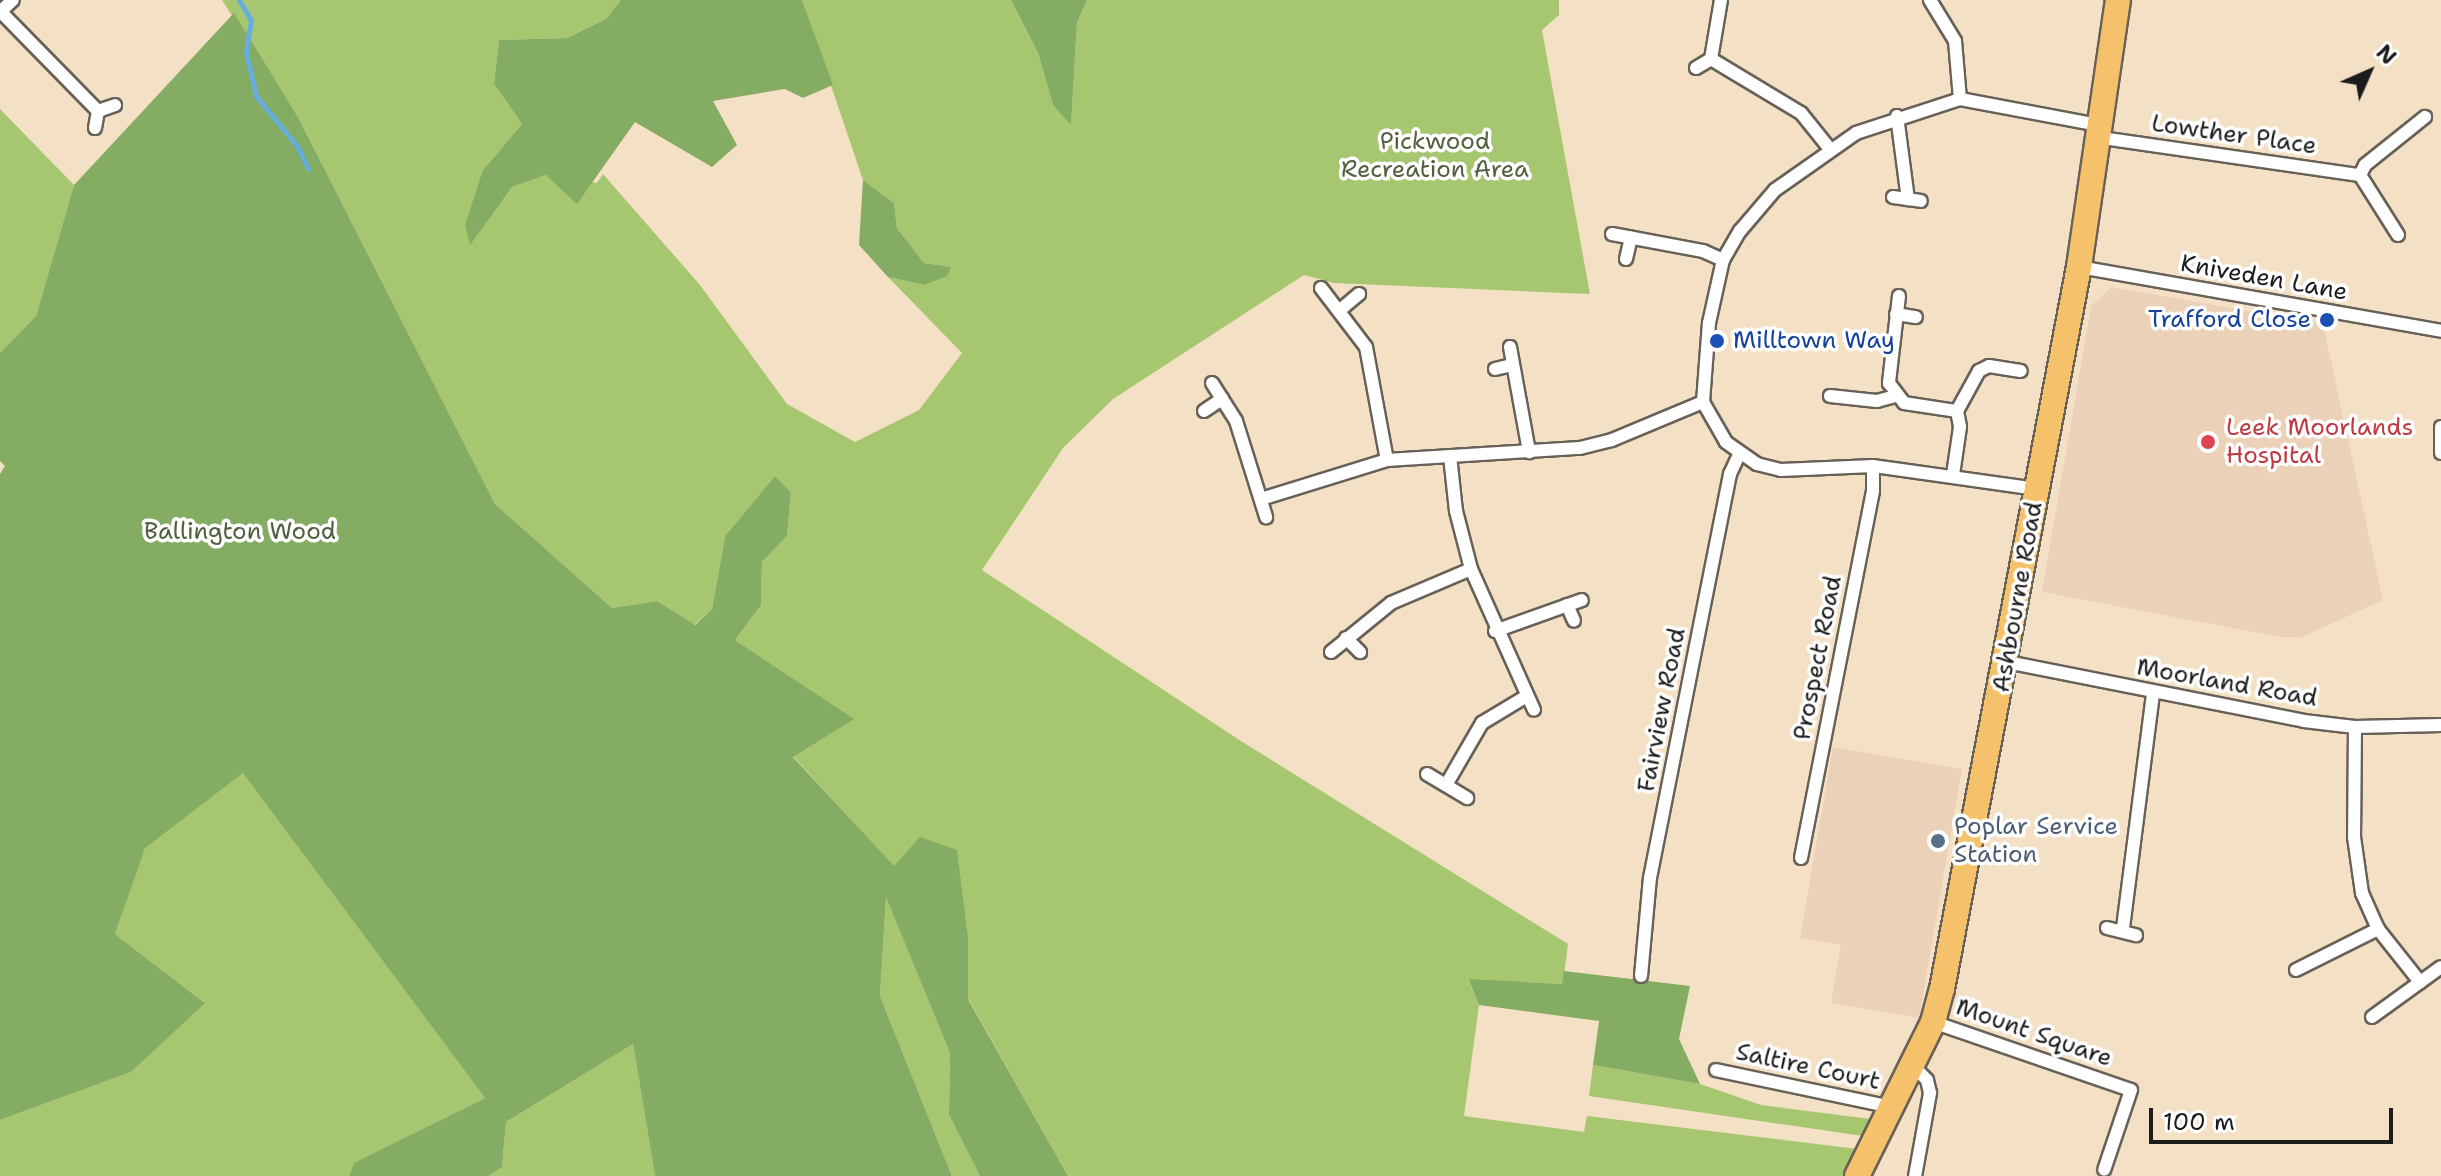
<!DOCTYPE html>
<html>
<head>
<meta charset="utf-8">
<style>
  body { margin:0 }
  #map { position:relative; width:2441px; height:1176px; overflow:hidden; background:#f4e0c5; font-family:"Shantell Sans",sans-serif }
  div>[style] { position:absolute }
  .built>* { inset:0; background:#ecd1b9 }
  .green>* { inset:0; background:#a6c770 }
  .forest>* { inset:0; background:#84ac62 }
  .stream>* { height:5px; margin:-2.5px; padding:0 2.5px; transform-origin:2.5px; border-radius:2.5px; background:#66aedd }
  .roads { filter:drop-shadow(2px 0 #686157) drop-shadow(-2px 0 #686157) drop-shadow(0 2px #686157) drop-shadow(0 -2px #686157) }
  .street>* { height:12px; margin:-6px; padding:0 6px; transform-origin:6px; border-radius:6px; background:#fff }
  .highway>* { height:24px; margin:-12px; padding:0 12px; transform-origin:12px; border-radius:12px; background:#f5c16b }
  .dots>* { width:22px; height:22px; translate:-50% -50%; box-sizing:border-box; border:4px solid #fff; border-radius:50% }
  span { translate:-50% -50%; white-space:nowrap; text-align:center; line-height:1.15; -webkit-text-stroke:7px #fff; paint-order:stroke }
  .street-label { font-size:24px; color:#1c1c1c }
  .park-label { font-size:24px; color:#53603e }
  .transit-label { font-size:24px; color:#164399 }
  .right { translate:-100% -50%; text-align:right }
  .left { translate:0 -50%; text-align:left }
  .health-label { font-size:24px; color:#be3a42 }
  .service-label { font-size:24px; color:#4e5e75 }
  .north { position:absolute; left:2329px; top:32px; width:80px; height:80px; -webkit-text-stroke:6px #fff; paint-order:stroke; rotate:45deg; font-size:22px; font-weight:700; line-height:32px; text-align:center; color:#1c1c1c }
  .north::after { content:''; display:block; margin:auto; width:28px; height:36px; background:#1c1c1c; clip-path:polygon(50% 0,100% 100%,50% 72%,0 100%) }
  .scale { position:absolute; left:2149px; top:1108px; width:244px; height:36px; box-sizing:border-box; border:4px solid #1c1c1c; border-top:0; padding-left:10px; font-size:24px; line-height:28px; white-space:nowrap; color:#1c1c1c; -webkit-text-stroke:6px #fff; paint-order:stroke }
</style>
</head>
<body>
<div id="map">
  <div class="built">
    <i style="clip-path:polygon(2111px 287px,2323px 324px,2383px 600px,2302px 637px,2280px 637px,2042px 592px,2091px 306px)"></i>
    <i style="clip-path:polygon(1833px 747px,1962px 769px,1919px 1018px,1831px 1003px,1841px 945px,1800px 938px)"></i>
  </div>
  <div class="green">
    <i style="clip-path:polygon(222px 0,621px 0,606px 19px,567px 38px,499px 40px,494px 84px,522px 124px,483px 170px,469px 244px,512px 187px,546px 175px,597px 183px,603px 174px,700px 285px,787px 404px,855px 442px,919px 410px,962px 353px,888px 277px,924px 285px,950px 267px,924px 263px,897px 228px,894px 203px,863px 180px,802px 0,1011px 0,1038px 53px,1053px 105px,1071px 124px,1077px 23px,1087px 0,1559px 0,1559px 15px,1542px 30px,1590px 294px,1334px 283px,1304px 275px,1113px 399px,1063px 448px,982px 570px,1244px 743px,1568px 944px,1563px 984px,1468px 980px,1479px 1005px,1464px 1116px,1584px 1132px,1587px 1116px,1857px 1149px,1845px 1176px,1068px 1176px,968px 998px,968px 937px,894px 867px,793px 756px,853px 719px,735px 640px,761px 605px,762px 562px,787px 536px,791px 492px,775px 476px,725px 536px,712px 609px,694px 625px,657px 601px,612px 608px,495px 504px,299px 119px)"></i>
    <i style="clip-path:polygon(0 109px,74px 185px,36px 316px,0 353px)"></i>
    <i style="clip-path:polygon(243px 772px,485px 1098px,355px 1163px,349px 1176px,0 1176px,0 1120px,131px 1072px,204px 1002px,115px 934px,144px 848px)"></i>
    <i style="clip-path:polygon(886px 896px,950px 1053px,949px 1115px,980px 1176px,952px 1176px,880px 996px)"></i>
    <i style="clip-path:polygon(633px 1044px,655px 1176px,489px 1176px,502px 1167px,506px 1122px)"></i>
    <i style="clip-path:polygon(1593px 1065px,1700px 1084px,1761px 1105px,1871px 1119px,1863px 1136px,1589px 1096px)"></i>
  </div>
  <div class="forest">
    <i style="clip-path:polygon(621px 0,802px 0,833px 85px,803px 98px,785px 89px,713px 101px,737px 145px,712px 167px,635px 122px,577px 204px,546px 175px,512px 187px,470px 245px,465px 225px,483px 170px,522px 124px,494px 84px,499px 40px,567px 38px,606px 19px)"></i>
    <i style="clip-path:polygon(1011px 0,1087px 0,1077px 23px,1071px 125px,1053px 105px,1038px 53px)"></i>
    <i style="clip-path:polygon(234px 13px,299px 119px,495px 504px,612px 608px,657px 601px,695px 625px,712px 609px,725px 536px,775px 476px,791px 492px,787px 536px,762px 562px,761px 605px,735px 640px,854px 719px,793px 757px,894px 866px,920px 837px,957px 850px,968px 937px,968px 999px,1068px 1176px,980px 1176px,949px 1115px,950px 1053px,886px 897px,880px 996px,952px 1176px,655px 1176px,633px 1044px,506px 1122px,502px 1167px,489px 1176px,349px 1176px,354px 1163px,485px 1098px,243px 773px,145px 848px,115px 934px,205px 1003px,131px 1072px,0 1120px,0 474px,5px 466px,0 461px,0 353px,36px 316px,74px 185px)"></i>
    <i style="clip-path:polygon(863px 180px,894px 203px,897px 228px,924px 263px,951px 267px,947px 276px,924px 285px,888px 277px,859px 245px)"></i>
    <i style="clip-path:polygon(1564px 971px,1690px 986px,1679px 1039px,1700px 1084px,1593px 1065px,1599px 1021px,1479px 1005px,1468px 979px,1562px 984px)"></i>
  </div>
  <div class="stream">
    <i style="left:239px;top:0;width:23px;rotate:59deg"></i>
    <i style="left:251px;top:20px;width:33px;rotate:99deg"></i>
    <i style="left:246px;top:53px;width:44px;rotate:76.9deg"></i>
    <i style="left:256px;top:96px;width:65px;rotate:50.6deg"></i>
    <i style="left:297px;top:146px;width:25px;rotate:64deg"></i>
  </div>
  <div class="roads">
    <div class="street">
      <i style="left:1930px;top:0;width:48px;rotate:58.6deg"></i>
      <i style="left:1955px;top:41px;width:58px;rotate:85.1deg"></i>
      <i style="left:0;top:11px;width:140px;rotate:45.6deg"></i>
      <i style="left:1px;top:11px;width:16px;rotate:-43deg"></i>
      <i style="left:1711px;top:59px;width:105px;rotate:31deg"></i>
      <i style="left:1801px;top:113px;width:45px;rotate:51.3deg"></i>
      <i style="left:1696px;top:68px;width:17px;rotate:-31deg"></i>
      <i style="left:1711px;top:59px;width:60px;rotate:-80.4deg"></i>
      <i style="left:1897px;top:116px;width:84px;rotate:82.5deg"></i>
      <i style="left:95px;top:128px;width:17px;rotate:-80deg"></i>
      <i style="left:98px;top:111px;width:18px;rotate:-19deg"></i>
      <i style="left:2102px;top:138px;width:261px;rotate:8.2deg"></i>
      <i style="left:1893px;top:197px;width:28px;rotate:8deg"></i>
      <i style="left:1612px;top:234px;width:93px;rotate:10.6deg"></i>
      <i style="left:1703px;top:251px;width:22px;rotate:24deg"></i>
      <i style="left:2398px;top:235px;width:71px;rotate:-122.3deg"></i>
      <i style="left:2360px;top:175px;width:11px;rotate:-63deg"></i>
      <i style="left:2365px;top:165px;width:77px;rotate:-38.7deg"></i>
      <i style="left:1626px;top:259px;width:22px;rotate:-77deg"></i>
      <i style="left:2079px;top:267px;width:368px;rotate:10deg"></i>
      <i style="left:1321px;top:288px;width:74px;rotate:52.7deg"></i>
      <i style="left:1366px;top:347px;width:115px;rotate:79.5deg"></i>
      <i style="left:1899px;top:296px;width:88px;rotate:96.6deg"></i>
      <i style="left:1889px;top:383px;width:25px;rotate:53deg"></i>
      <i style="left:1904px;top:403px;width:54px;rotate:8.6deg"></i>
      <i style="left:1957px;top:411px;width:16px;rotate:79deg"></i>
      <i style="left:1960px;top:427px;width:49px;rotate:98.3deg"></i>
      <i style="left:1340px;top:310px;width:25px;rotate:-40deg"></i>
      <i style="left:1896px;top:314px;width:20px;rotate:9deg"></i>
      <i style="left:1510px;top:347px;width:107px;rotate:79.7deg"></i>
      <i style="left:1495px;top:369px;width:18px;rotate:-13deg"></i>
      <i style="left:1212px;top:383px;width:45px;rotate:57.7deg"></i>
      <i style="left:1236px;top:421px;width:101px;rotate:72.6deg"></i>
      <i style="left:1830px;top:396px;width:47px;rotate:6.1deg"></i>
      <i style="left:1877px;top:401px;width:20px;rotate:-15deg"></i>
      <i style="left:1204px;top:411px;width:22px;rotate:-34deg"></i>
      <i style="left:1957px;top:411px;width:46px;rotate:-61.2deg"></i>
      <i style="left:1979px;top:371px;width:11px;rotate:-27deg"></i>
      <i style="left:1989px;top:366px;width:32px;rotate:9deg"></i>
      <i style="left:2441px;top:427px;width:26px;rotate:90deg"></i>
      <i style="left:1450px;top:456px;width:55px;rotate:83.8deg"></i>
      <i style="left:1456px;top:511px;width:60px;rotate:75.5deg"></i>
      <i style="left:1471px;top:569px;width:154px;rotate:65.9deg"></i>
      <i style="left:2037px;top:489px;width:166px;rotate:-172deg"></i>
      <i style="left:1873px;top:466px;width:92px;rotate:177.5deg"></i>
      <i style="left:1781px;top:470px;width:25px;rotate:-166deg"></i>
      <i style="left:1757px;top:464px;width:38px;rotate:-145deg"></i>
      <i style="left:1726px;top:442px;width:46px;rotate:-119.9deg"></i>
      <i style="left:1703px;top:402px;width:79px;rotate:-85.7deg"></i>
      <i style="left:1709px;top:323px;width:65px;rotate:-77.5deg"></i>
      <i style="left:1723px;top:260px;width:34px;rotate:-60deg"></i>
      <i style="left:1740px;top:231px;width:54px;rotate:-49.5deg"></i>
      <i style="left:1775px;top:190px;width:99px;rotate:-35.1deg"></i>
      <i style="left:1856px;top:133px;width:109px;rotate:-18.1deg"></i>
      <i style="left:1960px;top:99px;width:147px;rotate:10.6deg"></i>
      <i style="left:1261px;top:499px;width:132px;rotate:-17.2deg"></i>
      <i style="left:1387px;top:460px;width:193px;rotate:-3.6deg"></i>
      <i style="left:1580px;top:448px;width:33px;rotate:-14deg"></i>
      <i style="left:1612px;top:440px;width:99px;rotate:-22.7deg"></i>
      <i style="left:1567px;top:605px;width:17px;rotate:66deg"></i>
      <i style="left:1495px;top:631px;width:92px;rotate:-19.6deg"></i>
      <i style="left:1346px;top:638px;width:20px;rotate:45deg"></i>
      <i style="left:1331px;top:652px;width:77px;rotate:-39.2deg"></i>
      <i style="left:1391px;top:603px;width:87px;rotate:-23deg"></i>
      <i style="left:2007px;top:662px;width:303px;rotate:11.2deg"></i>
      <i style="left:2304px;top:721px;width:51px;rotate:6.7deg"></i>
      <i style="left:2355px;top:727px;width:86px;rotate:-1.3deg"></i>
      <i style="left:2355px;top:727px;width:110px;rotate:90.5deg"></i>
      <i style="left:2354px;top:837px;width:57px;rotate:81.9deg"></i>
      <i style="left:2362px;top:893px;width:39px;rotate:66deg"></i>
      <i style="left:2378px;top:929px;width:68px;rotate:51.6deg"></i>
      <i style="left:1427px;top:774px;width:47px;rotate:31deg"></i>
      <i style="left:1446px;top:785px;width:72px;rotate:-59.9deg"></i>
      <i style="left:1482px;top:723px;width:52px;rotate:-31deg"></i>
      <i style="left:1801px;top:858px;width:374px;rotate:-78.9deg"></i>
      <i style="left:1873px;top:491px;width:25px;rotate:-90deg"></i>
      <i style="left:2107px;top:928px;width:30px;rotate:14deg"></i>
      <i style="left:2123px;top:928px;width:237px;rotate:-82.7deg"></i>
      <i style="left:2296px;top:970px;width:92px;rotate:-26.6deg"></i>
      <i style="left:1641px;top:976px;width:98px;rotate:-84.8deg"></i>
      <i style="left:1650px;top:878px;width:412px;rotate:-78.8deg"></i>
      <i style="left:1730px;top:474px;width:21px;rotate:-65deg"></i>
      <i style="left:2372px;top:1017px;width:85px;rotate:-35.9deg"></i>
      <i style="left:1933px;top:1022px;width:209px;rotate:19deg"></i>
      <i style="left:2131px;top:1090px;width:84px;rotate:108.6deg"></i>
      <i style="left:1912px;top:1065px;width:21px;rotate:45deg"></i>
      <i style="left:1927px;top:1080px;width:13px;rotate:77deg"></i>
      <i style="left:1930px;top:1093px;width:84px;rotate:100.2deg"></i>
      <i style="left:1716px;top:1070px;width:179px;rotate:11.9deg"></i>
    </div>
    <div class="highway">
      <i style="left:1857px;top:1176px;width:172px;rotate:-63.7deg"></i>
      <i style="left:1933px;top:1022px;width:34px;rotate:-75deg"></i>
      <i style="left:1942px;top:989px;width:735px;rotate:-79.26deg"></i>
      <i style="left:2079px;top:267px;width:270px;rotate:-81.7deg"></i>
    </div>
  </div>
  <div class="dots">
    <i style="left:2327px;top:320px;background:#1a4fb4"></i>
    <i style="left:1717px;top:341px;background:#1a4fb4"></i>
    <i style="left:2208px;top:442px;background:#e0444e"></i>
    <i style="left:1938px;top:841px;background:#5c6f8a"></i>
  </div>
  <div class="street-label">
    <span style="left:2234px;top:135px;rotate:8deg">Lowther Place</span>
    <span style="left:2264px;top:278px;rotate:10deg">Kniveden Lane</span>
    <span style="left:2018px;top:597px;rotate:-80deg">Ashbourne Road</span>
    <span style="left:1818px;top:658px;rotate:-79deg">Prospect Road</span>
    <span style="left:2227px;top:683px;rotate:10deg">Moorland Road</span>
    <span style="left:1662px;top:710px;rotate:-79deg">Fairview Road</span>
    <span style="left:2034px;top:1033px;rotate:19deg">Mount Square</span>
    <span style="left:1808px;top:1067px;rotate:12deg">Saltire Court</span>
  </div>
  <div class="park-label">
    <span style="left:1435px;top:156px">Pickwood<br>Recreation Area</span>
    <span style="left:240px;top:532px">Ballington Wood</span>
  </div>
  <div class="transit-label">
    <span class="right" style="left:2311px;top:320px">Trafford Close</span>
    <span class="left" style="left:1733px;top:341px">Milltown Way</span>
  </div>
  <div class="health-label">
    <span class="left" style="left:2226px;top:442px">Leek Moorlands<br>Hospital</span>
  </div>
  <div class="service-label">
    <span class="left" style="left:1954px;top:841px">Poplar Service<br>Station</span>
  </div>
  <div class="north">N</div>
  <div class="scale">100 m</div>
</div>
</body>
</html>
